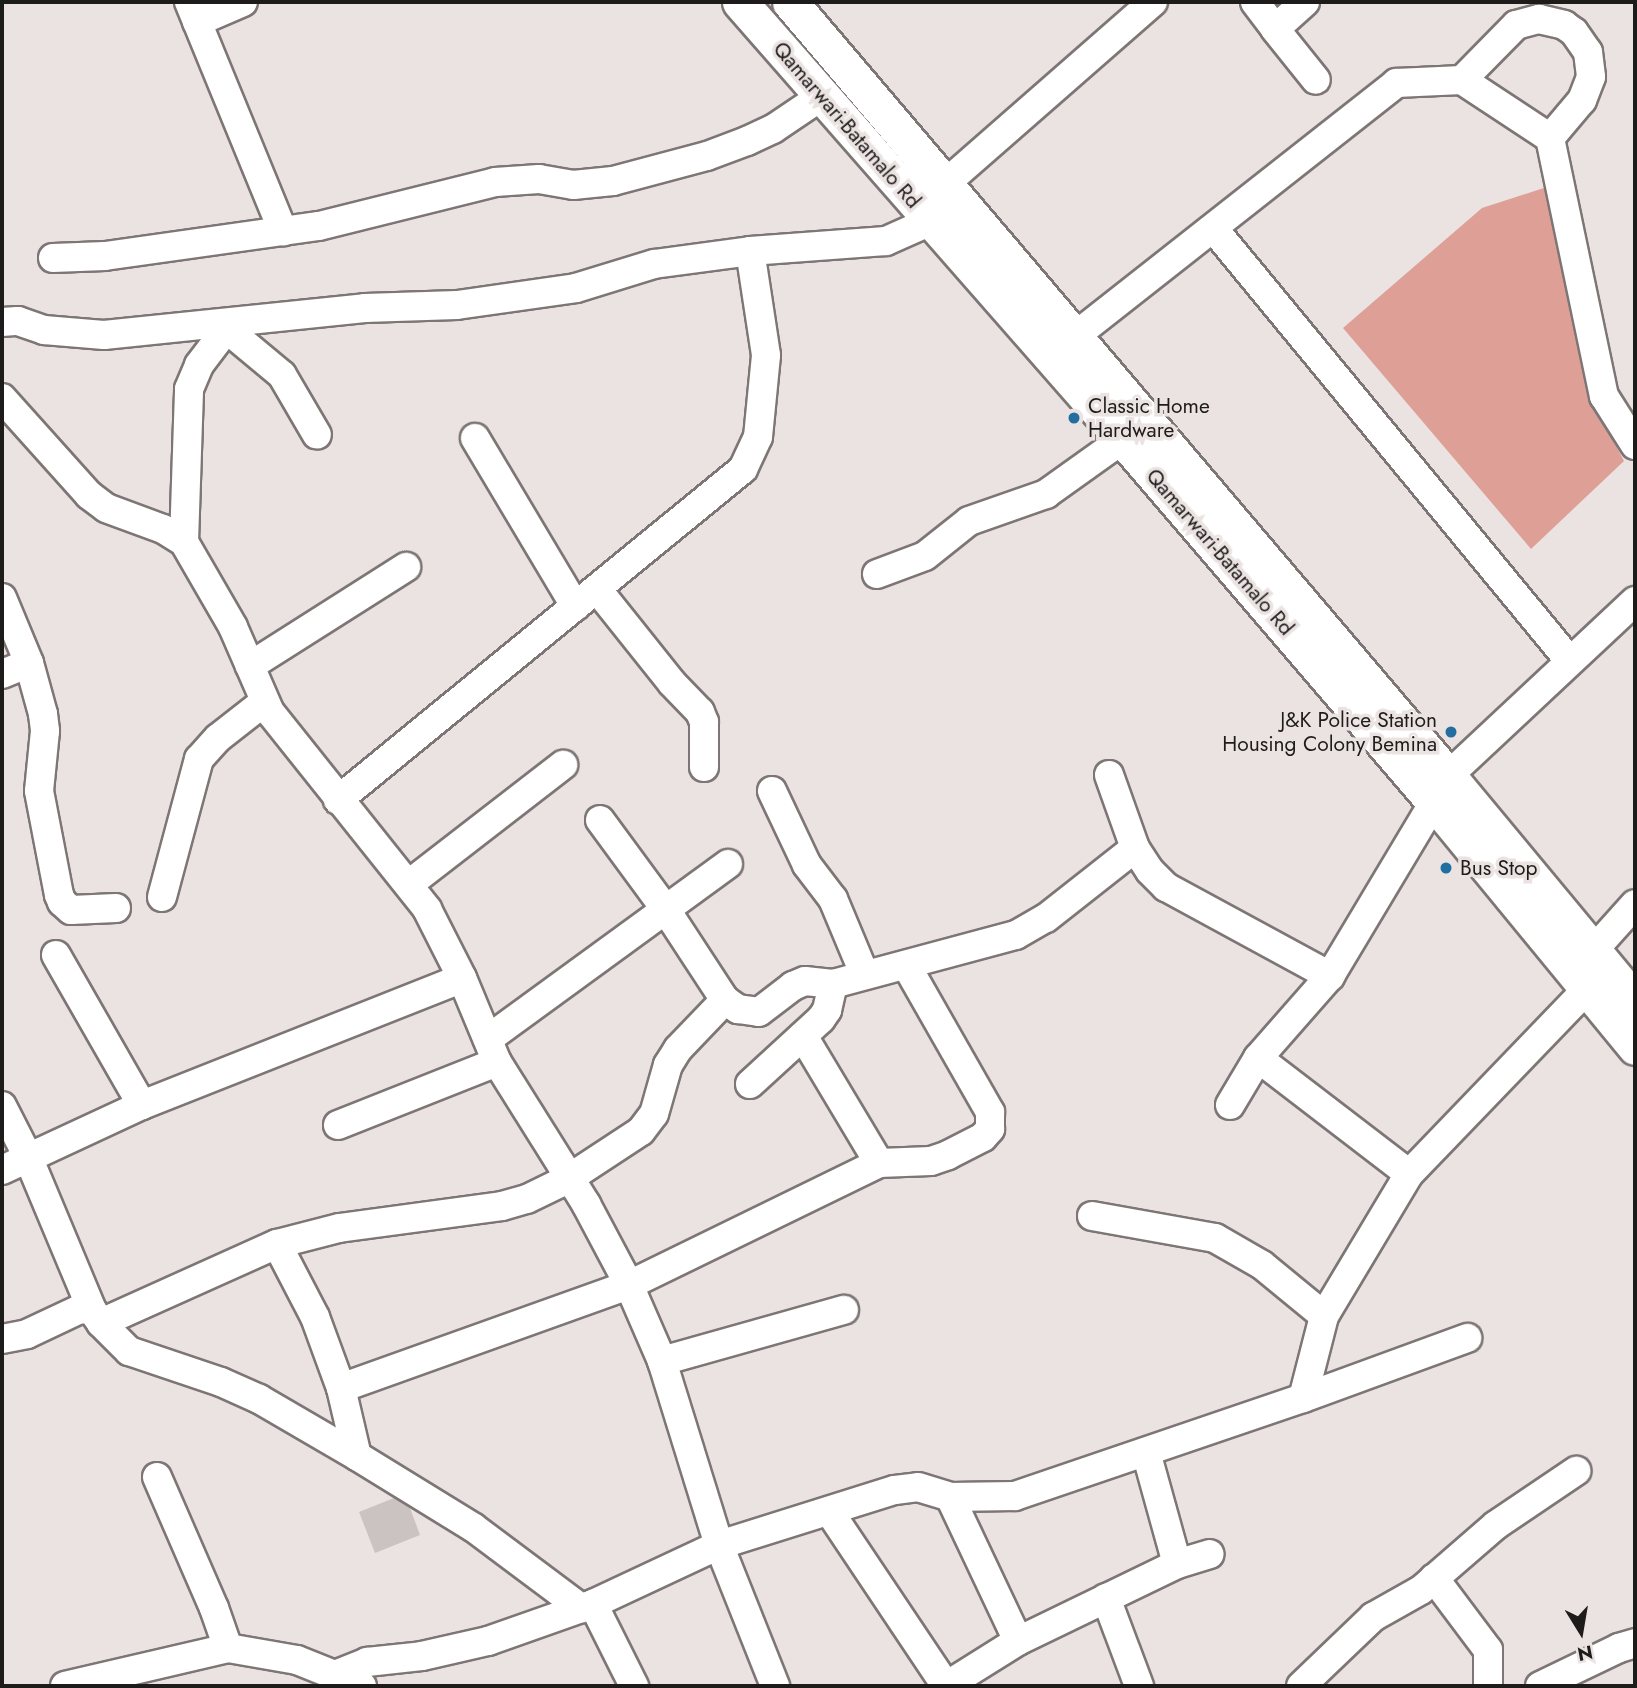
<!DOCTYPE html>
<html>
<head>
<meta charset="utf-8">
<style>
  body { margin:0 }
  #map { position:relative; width:1637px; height:1688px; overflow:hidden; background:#ebe3e1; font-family:Jost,sans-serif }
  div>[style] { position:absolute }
  .green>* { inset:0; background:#de9f97 }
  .building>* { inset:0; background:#cbc3c2 }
  .roads { filter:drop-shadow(2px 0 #7d7675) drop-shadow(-2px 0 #7d7675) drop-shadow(0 2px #7d7675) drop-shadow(0 -2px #7d7675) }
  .minor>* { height:28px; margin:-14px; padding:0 14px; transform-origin:14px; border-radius:14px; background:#fff }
  .major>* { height:35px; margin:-17.5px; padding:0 17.5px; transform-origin:17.5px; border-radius:17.5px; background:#fff }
  .dots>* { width:19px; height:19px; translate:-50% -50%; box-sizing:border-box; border:4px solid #ebe3e1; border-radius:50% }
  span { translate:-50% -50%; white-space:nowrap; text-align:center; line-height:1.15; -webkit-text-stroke:7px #ebe3e1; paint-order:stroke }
  .street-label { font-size:21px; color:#1e1b1b }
  .poi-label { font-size:21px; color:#1e1b1b }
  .left { translate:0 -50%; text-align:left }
  .right { translate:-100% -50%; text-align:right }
  .frame { position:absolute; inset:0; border:4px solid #1e1b1b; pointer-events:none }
  .north { position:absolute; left:1546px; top:1597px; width:70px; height:70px; -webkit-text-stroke:5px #ebe3e1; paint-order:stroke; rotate:169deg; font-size:19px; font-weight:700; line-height:28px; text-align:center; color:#1e1b1b }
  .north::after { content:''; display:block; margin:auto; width:24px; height:32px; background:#1e1b1b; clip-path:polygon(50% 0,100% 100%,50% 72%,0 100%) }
</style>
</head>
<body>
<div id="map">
  <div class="green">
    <i style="clip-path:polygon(1550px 186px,1590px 397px,1624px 461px,1531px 549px,1343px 328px,1482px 208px)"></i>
  </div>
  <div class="building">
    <i style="clip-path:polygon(394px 1498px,410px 1508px,420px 1535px,375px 1553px,359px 1512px)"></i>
  </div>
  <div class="roads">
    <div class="minor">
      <i style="left:189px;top:2px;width:248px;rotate:67.7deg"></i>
      <i style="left:1255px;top:2px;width:34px;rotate:53deg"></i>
      <i style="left:1305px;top:2px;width:40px;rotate:138deg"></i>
      <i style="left:1275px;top:29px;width:65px;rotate:51.2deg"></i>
      <i style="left:197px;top:22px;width:50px;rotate:-23.5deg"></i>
      <i style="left:1462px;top:80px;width:77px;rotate:-45.5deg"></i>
      <i style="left:1516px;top:25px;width:24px;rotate:-15deg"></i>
      <i style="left:1539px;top:19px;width:26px;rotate:13deg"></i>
      <i style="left:1564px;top:25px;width:12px;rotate:35deg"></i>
      <i style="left:1574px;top:32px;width:24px;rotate:55deg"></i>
      <i style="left:1588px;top:52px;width:25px;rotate:83deg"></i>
      <i style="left:1591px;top:77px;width:25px;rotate:111deg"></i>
      <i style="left:1582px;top:100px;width:50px;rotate:130.1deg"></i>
      <i style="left:946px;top:183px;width:275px;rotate:-41.2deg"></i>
      <i style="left:1213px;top:228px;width:560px;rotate:50.51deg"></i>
      <i style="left:53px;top:258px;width:52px;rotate:-2.2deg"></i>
      <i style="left:105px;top:256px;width:216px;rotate:-8deg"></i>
      <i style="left:319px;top:226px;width:181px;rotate:-14deg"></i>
      <i style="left:495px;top:182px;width:44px;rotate:-3.9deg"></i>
      <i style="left:539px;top:179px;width:35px;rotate:10deg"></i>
      <i style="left:573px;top:185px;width:40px;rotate:-5.7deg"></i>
      <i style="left:613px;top:181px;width:97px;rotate:-14.9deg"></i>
      <i style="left:707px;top:156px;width:43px;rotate:-20.6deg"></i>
      <i style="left:747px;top:141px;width:29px;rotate:-25deg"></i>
      <i style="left:773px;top:129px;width:59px;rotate:-34deg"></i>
      <i style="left:2px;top:322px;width:16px;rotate:-4deg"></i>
      <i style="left:18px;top:321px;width:28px;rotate:19deg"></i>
      <i style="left:44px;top:330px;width:60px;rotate:4.8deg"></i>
      <i style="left:104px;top:335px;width:262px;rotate:-5.9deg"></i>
      <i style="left:365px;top:308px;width:92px;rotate:-1.9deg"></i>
      <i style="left:457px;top:305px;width:120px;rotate:-8.1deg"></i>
      <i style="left:576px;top:288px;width:82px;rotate:-17.1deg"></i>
      <i style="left:654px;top:264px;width:97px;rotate:-7.7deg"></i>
      <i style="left:750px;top:251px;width:136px;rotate:-4.2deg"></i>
      <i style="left:886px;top:241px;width:49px;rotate:-24deg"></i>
      <i style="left:228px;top:330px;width:70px;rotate:39.8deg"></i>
      <i style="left:282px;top:375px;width:69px;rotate:59.7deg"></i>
      <i style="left:1075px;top:336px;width:409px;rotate:-38.2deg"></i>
      <i style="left:1396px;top:83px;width:66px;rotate:-2.6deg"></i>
      <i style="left:1462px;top:80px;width:105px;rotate:33.4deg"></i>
      <i style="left:1550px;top:138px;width:264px;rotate:78.2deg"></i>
      <i style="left:1604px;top:396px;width:58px;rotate:57.7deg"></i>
      <i style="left:2px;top:398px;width:130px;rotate:48.1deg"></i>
      <i style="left:89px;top:495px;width:21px;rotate:37deg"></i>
      <i style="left:106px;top:508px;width:61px;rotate:20.2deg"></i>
      <i style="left:163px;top:529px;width:25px;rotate:32deg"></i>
      <i style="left:184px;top:542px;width:98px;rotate:60deg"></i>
      <i style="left:233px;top:627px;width:93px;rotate:66.5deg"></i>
      <i style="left:270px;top:712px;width:252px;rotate:51.4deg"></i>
      <i style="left:427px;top:909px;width:77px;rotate:63.1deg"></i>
      <i style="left:462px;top:978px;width:91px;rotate:67.4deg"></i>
      <i style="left:497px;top:1062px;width:168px;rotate:57.9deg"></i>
      <i style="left:586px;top:1204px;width:92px;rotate:62deg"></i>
      <i style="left:629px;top:1285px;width:83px;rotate:66.5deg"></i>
      <i style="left:662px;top:1361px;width:193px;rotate:72.8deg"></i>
      <i style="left:719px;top:1545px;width:152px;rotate:68.3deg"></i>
      <i style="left:475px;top:438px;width:196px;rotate:59.2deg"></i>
      <i style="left:184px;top:542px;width:153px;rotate:-88.1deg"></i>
      <i style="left:189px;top:389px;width:26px;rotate:-67deg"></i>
      <i style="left:199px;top:365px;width:53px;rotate:-52.7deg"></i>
      <i style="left:877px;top:574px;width:51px;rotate:-20.6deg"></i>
      <i style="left:925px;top:556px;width:56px;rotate:-38.5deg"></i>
      <i style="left:969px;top:521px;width:82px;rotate:-19.3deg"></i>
      <i style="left:1046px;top:494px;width:95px;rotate:-35.5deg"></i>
      <i style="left:597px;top:589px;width:120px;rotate:51.4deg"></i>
      <i style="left:672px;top:683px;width:40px;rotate:46deg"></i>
      <i style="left:700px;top:712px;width:11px;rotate:68deg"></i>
      <i style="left:704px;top:722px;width:45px;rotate:90deg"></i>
      <i style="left:2px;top:598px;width:70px;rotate:67.4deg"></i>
      <i style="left:29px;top:663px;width:53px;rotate:74.6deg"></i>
      <i style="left:43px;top:714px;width:17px;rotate:83deg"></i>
      <i style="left:45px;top:731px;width:60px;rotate:95.7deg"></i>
      <i style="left:39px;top:791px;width:106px;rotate:79.1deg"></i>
      <i style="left:59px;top:895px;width:8px;rotate:67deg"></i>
      <i style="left:62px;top:902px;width:12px;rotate:42deg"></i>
      <i style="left:71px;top:910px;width:45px;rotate:-2.5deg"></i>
      <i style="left:250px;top:666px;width:185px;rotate:-32.4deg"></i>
      <i style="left:2px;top:674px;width:29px;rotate:-22deg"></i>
      <i style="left:1109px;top:775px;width:77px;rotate:70.4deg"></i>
      <i style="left:1135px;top:848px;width:27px;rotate:57deg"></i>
      <i style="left:1150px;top:871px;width:23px;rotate:45deg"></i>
      <i style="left:1166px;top:887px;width:187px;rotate:28.5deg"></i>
      <i style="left:1448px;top:776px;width:256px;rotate:-43.1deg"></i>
      <i style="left:772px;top:791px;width:82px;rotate:64.7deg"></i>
      <i style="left:807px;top:865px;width:43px;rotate:52.6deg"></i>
      <i style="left:833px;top:899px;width:80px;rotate:67.3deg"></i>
      <i style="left:338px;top:800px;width:523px;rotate:-39.26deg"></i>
      <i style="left:743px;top:469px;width:35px;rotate:-65deg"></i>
      <i style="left:758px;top:437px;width:82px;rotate:-84.4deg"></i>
      <i style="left:766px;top:355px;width:105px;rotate:-98.7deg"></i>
      <i style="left:600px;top:820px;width:112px;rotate:53.7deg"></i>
      <i style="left:666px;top:910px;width:108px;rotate:56.8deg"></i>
      <i style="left:409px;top:884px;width:195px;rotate:-37.7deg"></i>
      <i style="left:162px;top:897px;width:143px;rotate:-75deg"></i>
      <i style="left:199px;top:759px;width:28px;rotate:-48deg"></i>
      <i style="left:218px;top:738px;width:58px;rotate:-38deg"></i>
      <i style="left:1592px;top:952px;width:64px;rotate:-48.1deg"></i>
      <i style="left:56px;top:955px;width:173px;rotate:60.2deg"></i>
      <i style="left:803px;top:1036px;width:148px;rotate:59.1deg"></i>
      <i style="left:488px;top:1039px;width:297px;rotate:-36.1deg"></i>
      <i style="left:1258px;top:1058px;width:190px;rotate:37.5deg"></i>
      <i style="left:750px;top:1084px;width:96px;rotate:-42.5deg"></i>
      <i style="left:821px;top:1019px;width:11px;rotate:-56deg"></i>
      <i style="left:827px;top:1010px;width:27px;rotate:-77deg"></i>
      <i style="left:1230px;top:1105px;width:55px;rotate:-59.2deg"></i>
      <i style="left:1258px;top:1058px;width:109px;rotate:-48.7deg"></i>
      <i style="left:1330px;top:976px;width:203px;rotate:-59.1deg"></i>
      <i style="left:2px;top:1106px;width:57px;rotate:63deg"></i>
      <i style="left:28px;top:1157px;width:166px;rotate:67.3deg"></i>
      <i style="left:338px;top:1125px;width:171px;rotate:-21.6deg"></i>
      <i style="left:2px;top:1170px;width:154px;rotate:-24.9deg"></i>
      <i style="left:142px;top:1105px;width:344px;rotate:-21.6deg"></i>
      <i style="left:1092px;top:1216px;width:125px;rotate:10.1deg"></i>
      <i style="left:1215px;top:1238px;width:54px;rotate:29.9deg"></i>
      <i style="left:1262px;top:1265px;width:80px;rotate:39.4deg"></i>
      <i style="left:277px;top:1244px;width:82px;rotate:62.5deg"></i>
      <i style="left:315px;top:1317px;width:76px;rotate:69.9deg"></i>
      <i style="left:341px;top:1388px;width:306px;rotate:-19.7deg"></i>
      <i style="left:629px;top:1285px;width:278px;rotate:-26deg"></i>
      <i style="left:879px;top:1163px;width:52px;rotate:-2.2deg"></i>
      <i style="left:931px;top:1161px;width:18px;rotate:-19deg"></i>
      <i style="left:948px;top:1155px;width:39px;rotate:-27deg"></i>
      <i style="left:983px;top:1137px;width:11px;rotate:-49deg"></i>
      <i style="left:990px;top:1129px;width:17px;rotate:-90deg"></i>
      <i style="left:990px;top:1112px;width:169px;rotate:-119.7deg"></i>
      <i style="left:101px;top:1323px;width:40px;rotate:45deg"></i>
      <i style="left:129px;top:1351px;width:97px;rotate:18.6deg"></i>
      <i style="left:221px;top:1382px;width:42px;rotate:24.1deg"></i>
      <i style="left:259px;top:1399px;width:113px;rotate:30.2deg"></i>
      <i style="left:357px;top:1456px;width:137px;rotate:31.6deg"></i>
      <i style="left:474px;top:1528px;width:134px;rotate:36.8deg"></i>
      <i style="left:2px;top:1339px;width:25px;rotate:-11deg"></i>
      <i style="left:27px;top:1334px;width:59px;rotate:-25.3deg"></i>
      <i style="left:80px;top:1309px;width:12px;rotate:5deg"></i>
      <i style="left:92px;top:1310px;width:16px;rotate:55deg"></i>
      <i style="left:101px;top:1323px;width:193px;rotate:-24.2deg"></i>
      <i style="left:277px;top:1244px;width:64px;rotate:-14.5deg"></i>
      <i style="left:339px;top:1228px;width:164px;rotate:-7.7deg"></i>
      <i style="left:502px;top:1206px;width:26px;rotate:-16deg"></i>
      <i style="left:527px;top:1199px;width:46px;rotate:-26deg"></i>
      <i style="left:568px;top:1179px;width:87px;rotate:-33.3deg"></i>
      <i style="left:641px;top:1131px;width:21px;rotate:-53deg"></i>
      <i style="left:654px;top:1114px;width:51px;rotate:-74.1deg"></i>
      <i style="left:668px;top:1065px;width:19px;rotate:-58deg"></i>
      <i style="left:678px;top:1049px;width:68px;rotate:-46.2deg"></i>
      <i style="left:725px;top:1000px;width:16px;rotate:35deg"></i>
      <i style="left:738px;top:1009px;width:21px;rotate:8deg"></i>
      <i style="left:759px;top:1012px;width:43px;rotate:-37.4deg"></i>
      <i style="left:793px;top:986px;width:13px;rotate:-23deg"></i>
      <i style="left:805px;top:981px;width:28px;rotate:6deg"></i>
      <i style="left:833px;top:984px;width:189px;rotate:-15deg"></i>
      <i style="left:1016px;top:935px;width:34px;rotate:-30deg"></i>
      <i style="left:1046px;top:918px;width:113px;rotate:-38.2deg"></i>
      <i style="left:662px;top:1361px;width:189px;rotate:-15.7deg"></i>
      <i style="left:341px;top:1388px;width:70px;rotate:76.8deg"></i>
      <i style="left:1303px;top:1398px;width:175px;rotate:-20.1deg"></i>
      <i style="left:1146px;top:1452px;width:116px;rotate:74.5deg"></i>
      <i style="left:157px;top:1477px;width:143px;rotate:66.5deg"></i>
      <i style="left:214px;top:1608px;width:42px;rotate:70.7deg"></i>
      <i style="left:950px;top:1497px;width:159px;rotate:64.7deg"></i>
      <i style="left:829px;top:1511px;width:211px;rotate:56.2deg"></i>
      <i style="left:1434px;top:1578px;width:90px;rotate:53.1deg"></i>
      <i style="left:1488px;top:1650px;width:36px;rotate:90deg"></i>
      <i style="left:1106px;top:1598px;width:94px;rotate:69.4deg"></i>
      <i style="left:593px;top:1604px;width:92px;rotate:63.4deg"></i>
      <i style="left:335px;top:1675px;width:35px;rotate:-22deg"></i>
      <i style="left:367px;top:1662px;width:55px;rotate:-6.2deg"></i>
      <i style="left:422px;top:1656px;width:68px;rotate:-12.8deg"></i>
      <i style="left:488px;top:1641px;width:111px;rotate:-19.4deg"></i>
      <i style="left:593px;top:1604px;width:139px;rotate:-25.1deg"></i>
      <i style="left:719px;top:1545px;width:184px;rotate:-17.4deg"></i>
      <i style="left:895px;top:1490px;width:23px;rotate:-7deg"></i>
      <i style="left:918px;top:1487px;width:34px;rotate:17deg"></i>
      <i style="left:950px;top:1497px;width:65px;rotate:-0.9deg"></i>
      <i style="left:1015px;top:1496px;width:304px;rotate:-18.8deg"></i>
      <i style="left:1303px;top:1398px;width:85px;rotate:-75.6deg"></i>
      <i style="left:1324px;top:1316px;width:165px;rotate:-59.1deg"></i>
      <i style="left:1409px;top:1174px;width:257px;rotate:-46.1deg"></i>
      <i style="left:65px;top:1686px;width:167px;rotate:-13.1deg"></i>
      <i style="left:228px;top:1648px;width:70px;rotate:9.9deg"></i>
      <i style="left:297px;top:1660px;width:70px;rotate:21.8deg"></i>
      <i style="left:946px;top:1686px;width:85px;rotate:-32deg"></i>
      <i style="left:1018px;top:1641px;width:177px;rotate:-25.8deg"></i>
      <i style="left:1177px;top:1564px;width:34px;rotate:-17deg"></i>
      <i style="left:1301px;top:1686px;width:100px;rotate:-43.8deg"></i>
      <i style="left:1373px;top:1617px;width:55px;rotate:-29.4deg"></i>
      <i style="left:1421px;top:1590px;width:99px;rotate:-40.9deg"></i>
      <i style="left:1496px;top:1525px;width:97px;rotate:-34deg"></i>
      <i style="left:1540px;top:1686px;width:88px;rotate:-25.7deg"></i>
      <i style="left:1619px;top:1648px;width:17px;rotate:-17deg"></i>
    </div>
    <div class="major">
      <i style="left:740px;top:2px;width:581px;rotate:48.77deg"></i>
      <i style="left:1123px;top:439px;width:478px;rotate:49.4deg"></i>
      <i style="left:1434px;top:802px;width:317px;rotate:50.6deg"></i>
      <i style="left:790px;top:2px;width:1016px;rotate:49.63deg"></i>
      <i style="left:1448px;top:776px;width:293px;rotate:50.3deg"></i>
    </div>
  </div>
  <div class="dots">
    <i style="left:1074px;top:418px;background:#226ea0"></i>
    <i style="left:1451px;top:732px;background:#226ea0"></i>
    <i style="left:1446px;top:868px;background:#226ea0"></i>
  </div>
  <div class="street-label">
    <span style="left:847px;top:125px;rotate:49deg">Qamarwari-Batamalo Rd</span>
    <span style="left:1220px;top:552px;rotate:49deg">Qamarwari-Batamalo Rd</span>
  </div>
  <div class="poi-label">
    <span class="left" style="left:1088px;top:418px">Classic Home<br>Hardware</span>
    <span class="right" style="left:1437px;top:732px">J&amp;K Police Station<br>Housing Colony Bemina</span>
    <span class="left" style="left:1460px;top:868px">Bus Stop</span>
  </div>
  <div class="frame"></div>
  <div class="north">N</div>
</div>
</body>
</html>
